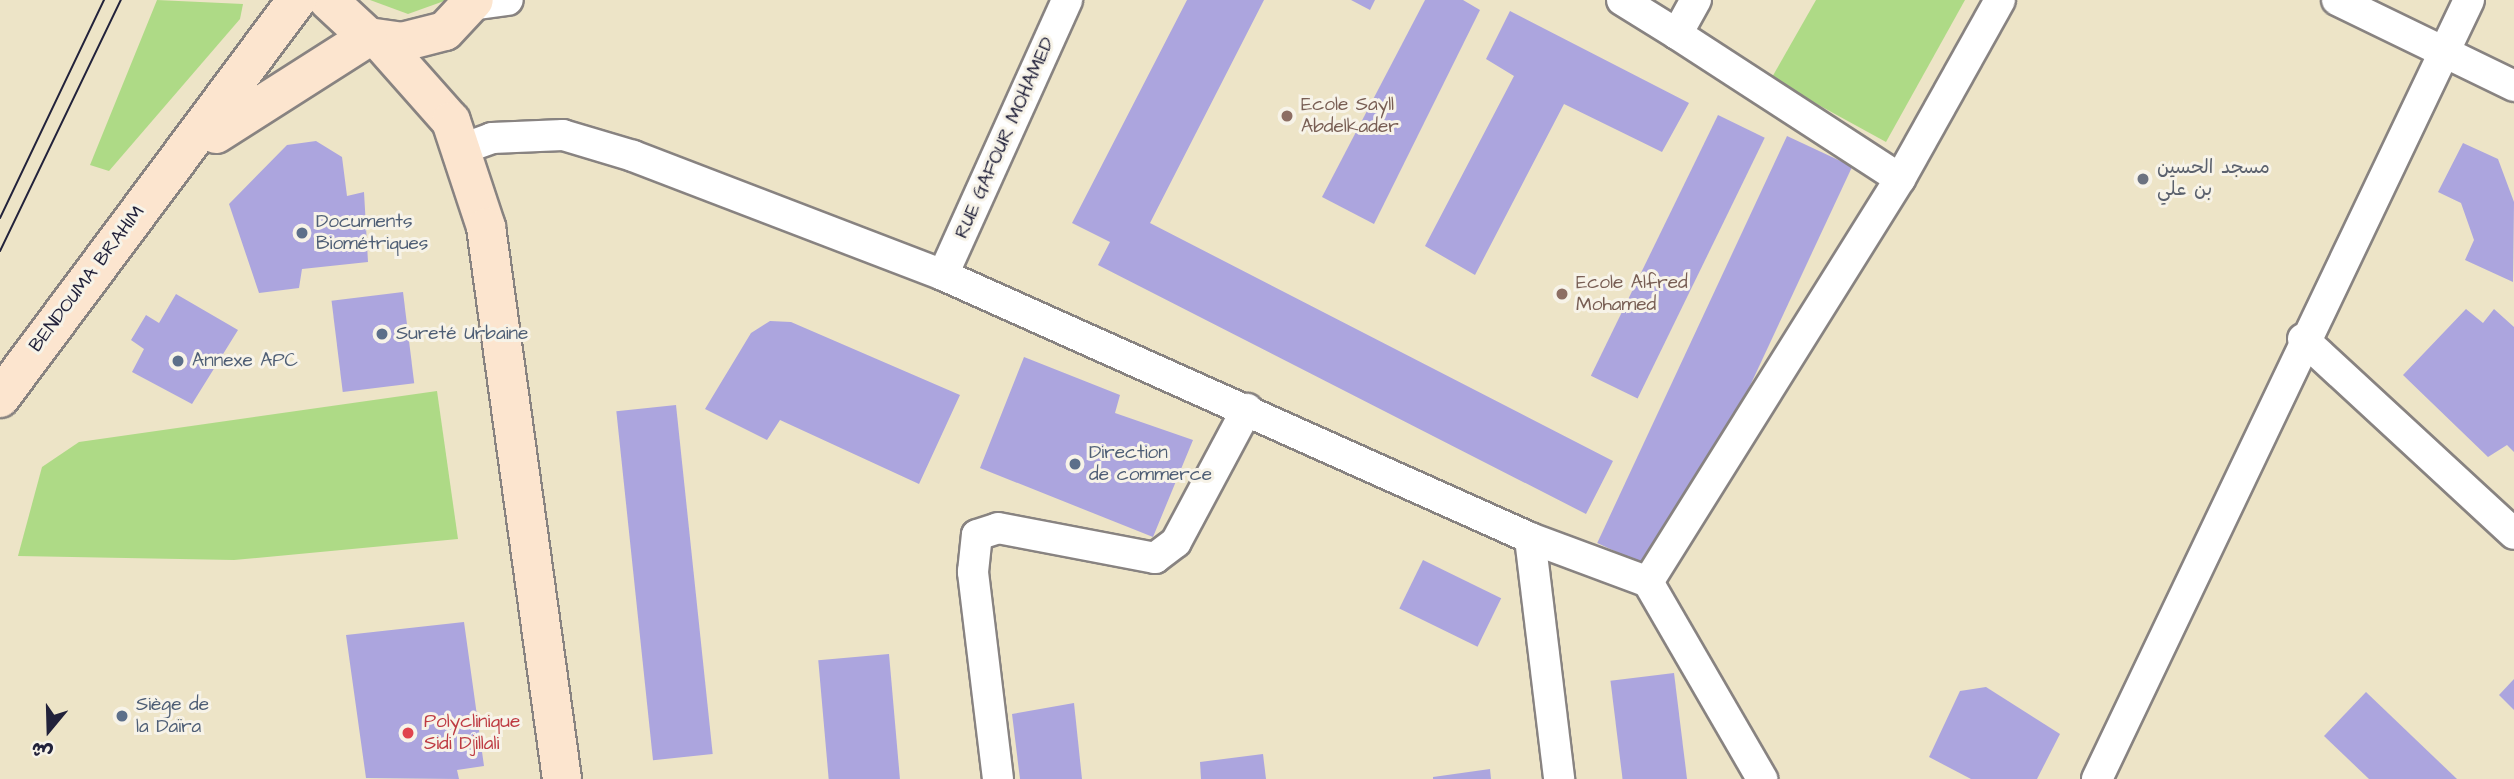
<!DOCTYPE html>
<html>
<head>
<meta charset="utf-8">
<style>
  body { margin:0 }
  #map { position:relative; width:2514px; height:779px; overflow:hidden; background:#ede4c7; font-family:"Architects Daughter","Playpen Sans Arabic",sans-serif }
  div>[style] { position:absolute }
  .green>* { inset:0; background:#aeda86 }
  .building>* { inset:0; background:#aca5de; transform-origin:0 0 }
  .roads { filter:drop-shadow(2px 0 #888381) drop-shadow(-2px 0 #888381) drop-shadow(0 2px #888381) drop-shadow(0 -2px #888381) }
  .street>* { height:30px; margin:-15px; padding:0 15px; transform-origin:15px; border-radius:15px; background:#fff }
  .secondary>* { height:38px; margin:-19px; padding:0 19px; transform-origin:19px; border-radius:19px; background:#fce5cf }
  .tram>* { height:2px; margin:-1px; padding:0 1px; transform-origin:1px; border-radius:1px; background:#22223b }
  .dots>* { width:19px; height:19px; translate:-50% -50%; box-sizing:border-box; border:4px solid #f7f3e8; border-radius:50% }
  span { translate:-50% -50%; white-space:nowrap; text-align:center; line-height:1.15; -webkit-text-stroke:6px #f7f3e8; paint-order:stroke }
  .education-label { font-size:19px; color:#785e54 }
  .left { translate:0 -50%; text-align:left }
  .street-label { font-size:19px; color:#22223b }
  .worship-label { font-size:19px; color:#5b616d }
  .service-label { font-size:19px; color:#4e5e75 }
  .health-label { font-size:19px; color:#be3a42 }
  .north { position:absolute; left:14px; top:695px; width:70px; height:70px; -webkit-text-stroke:5px #f7f3e8; paint-order:stroke; rotate:199deg; font-size:19px; font-weight:700; line-height:28px; text-align:center; color:#22223b }
  .north::after { content:''; display:block; margin:auto; width:24px; height:32px; background:#22223b; clip-path:polygon(50% 0,100% 100%,50% 72%,0 100%) }
</style>
</head>
<body>
<div id="map">
  <div class="green">
    <i style="clip-path:polygon(157px 0,243px 4px,240px 19px,109px 171px,90px 165px)"></i>
    <i style="clip-path:polygon(370px 0,447px 0,408px 14px)"></i>
    <i style="clip-path:polygon(1816px 0,1965px 0,1886px 142px,1771px 79px)"></i>
    <i style="clip-path:polygon(437px 391px,458px 539px,234px 560px,18px 556px,42px 467px,79px 442px)"></i>
  </div>
  <div class="building">
    <i style="clip-path:polygon(1187px 0,1264px 0,1150px 223px,1613px 461px,1586px 514px,1098px 265px,1110px 242px,1072px 223px)"></i>
    <i style="clip-path:polygon(1351px 0,1375px 0,1370px 10px)"></i>
    <i style="clip-path:polygon(1425px 0,1463px 0,1480px 10px,1374px 224px,1322px 197px)"></i>
    <i style="clip-path:polygon(1510px 11px,1689px 103px,1662px 152px,1564px 104px,1475px 275px,1425px 246px,1514px 76px,1486px 59px)"></i>
    <i style="left:1718px;top:115px;width:52px;height:290px;rotate:26deg"></i>
    <i style="left:1787px;top:136px;width:72px;height:449px;rotate:25deg"></i>
    <i style="clip-path:polygon(316px 141px,342px 157px,347px 196px,364px 192px,368px 262px,302px 269px,299px 288px,259px 293px,229px 204px,287px 145px)"></i>
    <i style="clip-path:polygon(2463px 143px,2498px 159px,2514px 202px,2513px 282px,2465px 260px,2474px 240px,2461px 203px,2438px 192px)"></i>
    <i style="left:403px;top:292px;width:92px;height:72px;rotate:83deg"></i>
    <i style="clip-path:polygon(176px 294px,238px 330px,192px 404px,132px 372px,144px 349px,131px 340px,146px 315px,159px 323px)"></i>
    <i style="clip-path:polygon(2466px 309px,2483px 323px,2494px 309px,2514px 327px,2514px 452px,2507px 445px,2488px 457px,2403px 375px)"></i>
    <i style="clip-path:polygon(770px 321px,791px 322px,960px 395px,919px 484px,780px 420px,767px 440px,705px 409px,751px 333px)"></i>
    <i style="clip-path:polygon(1024px 357px,1120px 395px,1115px 413px,1193px 440px,1153px 537px,980px 468px)"></i>
    <i style="left:676px;top:405px;width:351px;height:60px;rotate:84deg"></i>
    <i style="left:1423px;top:560px;width:87px;height:54px;rotate:26deg"></i>
    <i style="clip-path:polygon(464px 622px,484px 766px,457px 770px,459px 779px,366px 778px,346px 635px)"></i>
    <i style="left:889px;top:654px;width:126px;height:71px;rotate:85deg"></i>
    <i style="left:1674px;top:673px;width:107px;height:64px;rotate:83deg"></i>
    <i style="clip-path:polygon(2514px 679px,2514px 710px,2499px 695px)"></i>
    <i style="clip-path:polygon(1986px 687px,2060px 734px,2037px 779px,1971px 779px,1929px 757px,1960px 691px)"></i>
    <i style="clip-path:polygon(2366px 692px,2457px 779px,2369px 779px,2324px 736px)"></i>
    <i style="clip-path:polygon(1074px 703px,1082px 779px,1020px 779px,1012px 714px)"></i>
    <i style="clip-path:polygon(1263px 754px,1266px 779px,1201px 779px,1200px 762px)"></i>
    <i style="clip-path:polygon(1490px 769px,1491px 779px,1433px 779px,1433px 777px)"></i>
  </div>
  <div class="roads">
    <div class="street">
      <i style="left:1622px;top:0;width:65px;rotate:31.7deg"></i>
      <i style="left:1677px;top:34px;width:39px;rotate:-61deg"></i>
      <i style="left:2337px;top:0;width:197px;rotate:25.9deg"></i>
      <i style="left:471px;top:5px;width:37px;rotate:-8deg"></i>
      <i style="left:1677px;top:34px;width:266px;rotate:33deg"></i>
      <i style="left:462px;top:149px;width:32px;rotate:-20deg"></i>
      <i style="left:492px;top:138px;width:71px;rotate:-2.4deg"></i>
      <i style="left:563px;top:135px;width:73px;rotate:16.7deg"></i>
      <i style="left:633px;top:156px;width:332px;rotate:21deg"></i>
      <i style="left:943px;top:275px;width:643px;rotate:24.13deg"></i>
      <i style="left:1530px;top:538px;width:126px;rotate:20.4deg"></i>
      <i style="left:1648px;top:582px;width:228px;rotate:59.9deg"></i>
      <i style="left:943px;top:275px;width:302px;rotate:-65.7deg"></i>
      <i style="left:2303px;top:339px;width:287px;rotate:42.7deg"></i>
      <i style="left:1530px;top:538px;width:243px;rotate:83.1deg"></i>
      <i style="left:1648px;top:582px;width:475px;rotate:-58deg"></i>
      <i style="left:1900px;top:179px;width:205px;rotate:-60.8deg"></i>
      <i style="left:998px;top:779px;width:209px;rotate:-96.9deg"></i>
      <i style="left:973px;top:572px;width:37px;rotate:-84deg"></i>
      <i style="left:977px;top:535px;width:22px;rotate:-18deg"></i>
      <i style="left:998px;top:528px;width:160px;rotate:10.8deg"></i>
      <i style="left:1155px;top:558px;width:26px;rotate:-37deg"></i>
      <i style="left:1176px;top:542px;width:151px;rotate:-61.9deg"></i>
      <i style="left:2097px;top:779px;width:863px;rotate:-64.47deg"></i>
    </div>
    <div class="secondary">
      <i style="left:328px;top:0;width:54px;rotate:42.8deg"></i>
      <i style="left:368px;top:37px;width:34px;rotate:8deg"></i>
      <i style="left:402px;top:42px;width:44px;rotate:-14.3deg"></i>
      <i style="left:445px;top:31px;width:42px;rotate:-46.9deg"></i>
      <i style="left:379px;top:40px;width:108px;rotate:48.4deg"></i>
      <i style="left:451px;top:121px;width:112px;rotate:71.7deg"></i>
      <i style="left:486px;top:227px;width:557px;rotate:82.16deg"></i>
      <i style="left:216px;top:134px;width:180px;rotate:-32.5deg"></i>
      <i style="left:0;top:398px;width:497px;rotate:-53.3deg"></i>
    </div>
  </div>
  <div class="tram">
    <i style="left:0;top:218px;width:242px;rotate:-64.5deg"></i>
    <i style="left:0;top:251px;width:279px;rotate:-64.3deg"></i>
  </div>
  <div class="dots">
    <i style="left:1287px;top:116px;background:#8d6e63"></i>
    <i style="left:2143px;top:179px;background:#6b7280"></i>
    <i style="left:302px;top:233px;background:#5c6f8a"></i>
    <i style="left:1562px;top:294px;background:#8d6e63"></i>
    <i style="left:382px;top:334px;background:#5c6f8a"></i>
    <i style="left:178px;top:361px;background:#5c6f8a"></i>
    <i style="left:1075px;top:464px;background:#5c6f8a"></i>
    <i style="left:122px;top:716px;background:#5c6f8a"></i>
    <i style="left:408px;top:733px;background:#e0444e"></i>
  </div>
  <div class="education-label">
    <span class="left" style="left:1301px;top:116px">Ecole Sayll<br>Abdelkader</span>
    <span class="left" style="left:1576px;top:294px">Ecole Alfred<br>Mohamed</span>
  </div>
  <div class="street-label">
    <span style="left:1005px;top:138px;rotate:-66deg">RUE GAFOUR MOHAMED</span>
    <span style="left:87px;top:279px;rotate:-53deg">BENDOUMA BRAHIM</span>
  </div>
  <div class="worship-label">
    <span class="left" style="left:2157px;top:179px">مسجد الحسين<br>بن علي</span>
  </div>
  <div class="service-label">
    <span class="left" style="left:316px;top:233px">Documents<br>Biométriques</span>
    <span class="left" style="left:396px;top:334px">Sureté Urbaine</span>
    <span class="left" style="left:192px;top:361px">Annexe APC</span>
    <span class="left" style="left:1089px;top:464px">Direction<br>de commerce</span>
    <span class="left" style="left:136px;top:716px">Siège de<br>la Daïra</span>
  </div>
  <div class="health-label">
    <span class="left" style="left:424px;top:733px">Polyclinique<br>Sidi Djillali</span>
  </div>
  <div class="north">ش</div>
</div>
</body>
</html>
